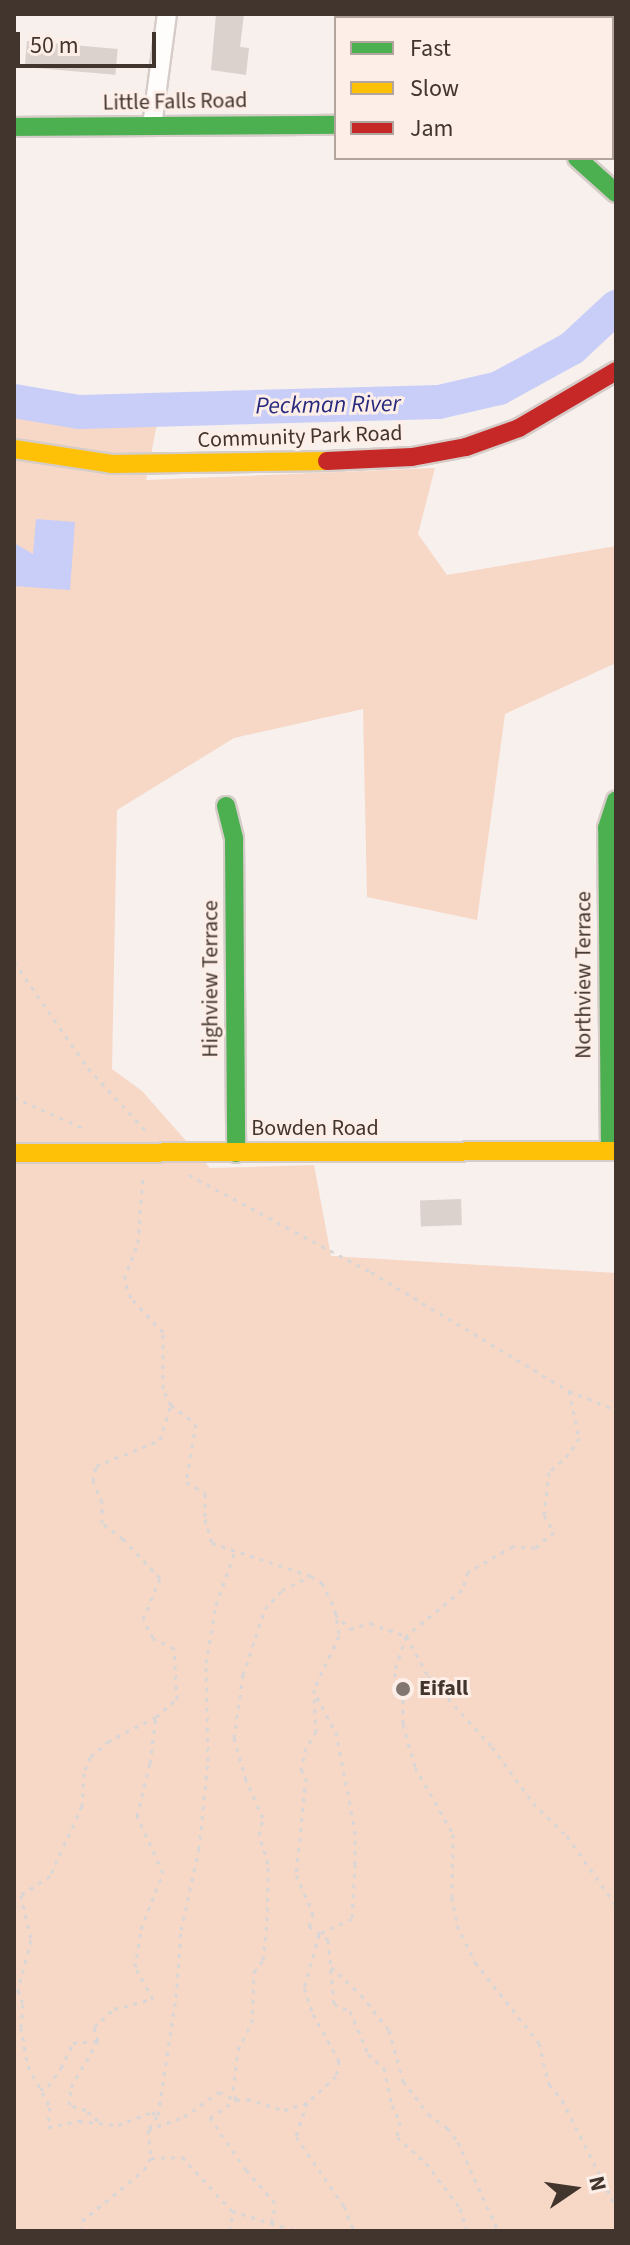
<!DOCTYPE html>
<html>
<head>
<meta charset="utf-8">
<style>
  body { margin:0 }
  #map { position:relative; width:630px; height:2245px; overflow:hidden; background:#f8f0ed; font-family:"Source Sans 3",sans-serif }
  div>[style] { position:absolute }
  .green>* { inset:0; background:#f7d7c6 }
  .water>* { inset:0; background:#c8cef8 }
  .river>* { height:34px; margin:-17px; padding:0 17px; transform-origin:17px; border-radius:17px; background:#c8cef8 }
  .building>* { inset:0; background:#dbd1cd; transform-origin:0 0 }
  .path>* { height:3px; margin-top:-1.5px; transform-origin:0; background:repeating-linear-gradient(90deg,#d9d6d5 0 4px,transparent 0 10px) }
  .roads { filter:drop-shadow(2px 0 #d6ccc8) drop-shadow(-2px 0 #d6ccc8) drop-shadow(0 2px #d6ccc8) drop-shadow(0 -2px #d6ccc8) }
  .lane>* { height:9px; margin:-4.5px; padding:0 4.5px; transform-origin:4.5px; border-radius:4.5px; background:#fefdfc }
  .street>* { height:18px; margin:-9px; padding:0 9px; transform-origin:9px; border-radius:9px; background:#fefdfc }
  .fast>* { height:18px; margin:-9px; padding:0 9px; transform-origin:9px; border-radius:9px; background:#4caf50 }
  .slow>* { height:18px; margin:-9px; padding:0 9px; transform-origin:9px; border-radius:9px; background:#ffc107 }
  .jam>* { height:18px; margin:-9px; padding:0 9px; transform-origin:9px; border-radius:9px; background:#c62828 }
  .dots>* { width:22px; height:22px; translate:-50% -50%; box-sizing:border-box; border:4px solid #fdefe8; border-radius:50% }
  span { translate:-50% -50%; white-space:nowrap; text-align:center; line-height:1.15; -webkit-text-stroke:6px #fdefe8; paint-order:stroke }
  .street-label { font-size:22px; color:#42352e }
  .poi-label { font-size:22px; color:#42352e; font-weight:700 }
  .left { translate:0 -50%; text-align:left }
  .water-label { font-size:24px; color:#27297d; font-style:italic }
  .frame { position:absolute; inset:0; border:16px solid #42352e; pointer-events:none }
  .legend { position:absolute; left:334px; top:16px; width:280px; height:144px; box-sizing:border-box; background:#fdefe8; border:2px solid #b2a59e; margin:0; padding:10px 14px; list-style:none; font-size:24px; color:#42352e }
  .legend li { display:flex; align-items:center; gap:16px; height:40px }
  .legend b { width:40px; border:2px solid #b2a59e }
  .north { position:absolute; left:534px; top:2149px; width:80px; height:80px; -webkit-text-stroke:6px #fdefe8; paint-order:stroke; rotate:77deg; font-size:22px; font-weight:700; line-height:32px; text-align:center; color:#42352e }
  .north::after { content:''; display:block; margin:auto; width:28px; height:36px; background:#42352e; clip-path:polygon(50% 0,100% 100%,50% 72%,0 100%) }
  .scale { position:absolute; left:16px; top:32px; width:140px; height:36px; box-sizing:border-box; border:4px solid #42352e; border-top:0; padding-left:10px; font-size:24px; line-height:28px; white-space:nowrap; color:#42352e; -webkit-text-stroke:6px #fdefe8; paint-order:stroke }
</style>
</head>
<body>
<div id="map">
  <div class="green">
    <i style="clip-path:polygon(14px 388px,99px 402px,161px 403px,146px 480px,435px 468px,418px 534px,447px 575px,616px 546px,616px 663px,505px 714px,477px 920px,367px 897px,363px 709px,234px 738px,117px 810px,112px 1069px,142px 1091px,210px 1168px,314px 1165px,331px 1256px,616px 1273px,616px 2231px,14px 2231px)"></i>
  </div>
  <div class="water">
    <i style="clip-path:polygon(36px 519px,75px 522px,70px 590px,14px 586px,14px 543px,33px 554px)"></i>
  </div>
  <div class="river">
    <i style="left:14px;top:401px;width:66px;rotate:9.6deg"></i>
    <i style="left:79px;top:412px;width:360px;rotate:-1.6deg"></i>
    <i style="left:439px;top:402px;width:62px;rotate:-13.1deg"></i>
    <i style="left:499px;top:388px;width:83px;rotate:-28.7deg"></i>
    <i style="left:572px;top:348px;width:60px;rotate:-43deg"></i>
  </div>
  <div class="building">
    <i style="clip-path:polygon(216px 14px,244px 14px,240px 47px,249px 48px,246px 75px,211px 70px)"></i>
    <i style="left:27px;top:41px;width:91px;height:26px;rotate:5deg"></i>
    <i style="left:461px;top:1199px;width:26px;height:41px;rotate:88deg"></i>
  </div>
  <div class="path">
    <i style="left:14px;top:962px;width:129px;rotate:55.1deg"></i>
    <i style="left:88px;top:1068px;width:84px;rotate:47.4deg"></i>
    <i style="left:14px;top:1097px;width:80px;rotate:24.3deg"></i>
    <i style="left:189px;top:1175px;width:206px;rotate:28.1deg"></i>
    <i style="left:371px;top:1272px;width:231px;rotate:31deg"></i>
    <i style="left:569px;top:1391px;width:51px;rotate:22deg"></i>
    <i style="left:569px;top:1391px;width:48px;rotate:78deg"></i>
    <i style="left:579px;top:1438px;width:19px;rotate:122deg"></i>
    <i style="left:569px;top:1454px;width:27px;rotate:138deg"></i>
    <i style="left:549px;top:1472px;width:43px;rotate:96.6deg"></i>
    <i style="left:544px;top:1515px;width:20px;rotate:60deg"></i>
    <i style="left:554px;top:1532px;width:25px;rotate:140deg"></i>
    <i style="left:535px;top:1548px;width:22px;rotate:-175deg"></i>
    <i style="left:513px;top:1546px;width:52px;rotate:150deg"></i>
    <i style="left:468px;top:1572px;width:19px;rotate:108deg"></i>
    <i style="left:462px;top:1590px;width:72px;rotate:140.6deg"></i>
    <i style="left:406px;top:1636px;width:39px;rotate:108deg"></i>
    <i style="left:394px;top:1673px;width:18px;rotate:61deg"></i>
    <i style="left:403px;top:1689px;width:35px;rotate:90deg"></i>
    <i style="left:403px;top:1724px;width:45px;rotate:74.4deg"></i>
    <i style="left:415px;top:1767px;width:77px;rotate:60.4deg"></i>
    <i style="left:453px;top:1834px;width:63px;rotate:90.9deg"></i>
    <i style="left:452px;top:1897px;width:28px;rotate:80deg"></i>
    <i style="left:457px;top:1925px;width:41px;rotate:64.1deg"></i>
    <i style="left:475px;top:1962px;width:103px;rotate:51.7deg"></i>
    <i style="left:539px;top:2043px;width:42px;rotate:76.3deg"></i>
    <i style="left:549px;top:2084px;width:21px;rotate:51deg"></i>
    <i style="left:562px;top:2100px;width:120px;rotate:63.2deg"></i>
    <i style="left:171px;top:1405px;width:31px;rotate:37deg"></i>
    <i style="left:196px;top:1424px;width:59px;rotate:99.8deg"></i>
    <i style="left:186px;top:1482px;width:22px;rotate:30deg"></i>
    <i style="left:205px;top:1493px;width:26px;rotate:90deg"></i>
    <i style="left:205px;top:1519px;width:25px;rotate:74deg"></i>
    <i style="left:212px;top:1543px;width:104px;rotate:18.4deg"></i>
    <i style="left:311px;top:1576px;width:13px;rotate:32deg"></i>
    <i style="left:322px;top:1583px;width:30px;rotate:64deg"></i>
    <i style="left:335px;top:1610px;width:26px;rotate:81deg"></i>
    <i style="left:339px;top:1636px;width:59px;rotate:115.3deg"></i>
    <i style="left:314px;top:1689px;width:42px;rotate:87.3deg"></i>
    <i style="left:316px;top:1731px;width:20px;rotate:120deg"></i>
    <i style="left:306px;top:1748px;width:22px;rotate:103deg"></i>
    <i style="left:301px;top:1769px;width:10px;rotate:61deg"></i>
    <i style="left:306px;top:1778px;width:98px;rotate:95.9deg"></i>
    <i style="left:296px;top:1875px;width:42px;rotate:65.9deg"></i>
    <i style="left:313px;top:1913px;width:14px;rotate:107deg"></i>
    <i style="left:309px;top:1926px;width:24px;rotate:36deg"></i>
    <i style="left:328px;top:1940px;width:64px;rotate:84.6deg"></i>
    <i style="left:334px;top:2004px;width:17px;rotate:24deg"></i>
    <i style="left:350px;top:2011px;width:47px;rotate:67.3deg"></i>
    <i style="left:368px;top:2054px;width:21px;rotate:41deg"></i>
    <i style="left:384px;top:2068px;width:38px;rotate:78deg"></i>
    <i style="left:392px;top:2105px;width:19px;rotate:65deg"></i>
    <i style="left:400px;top:2122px;width:15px;rotate:101deg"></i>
    <i style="left:397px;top:2137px;width:39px;rotate:42deg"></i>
    <i style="left:426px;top:2163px;width:56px;rotate:52.9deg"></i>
    <i style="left:460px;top:2208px;width:24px;rotate:73deg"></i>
    <i style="left:335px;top:1614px;width:21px;rotate:45deg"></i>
    <i style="left:350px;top:1629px;width:21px;rotate:-17deg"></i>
    <i style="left:370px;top:1623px;width:38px;rotate:20deg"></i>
    <i style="left:406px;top:1636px;width:46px;rotate:61.2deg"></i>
    <i style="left:428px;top:1676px;width:96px;rotate:48deg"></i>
    <i style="left:492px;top:1747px;width:69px;rotate:53.8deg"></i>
    <i style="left:533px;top:1803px;width:47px;rotate:44.1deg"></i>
    <i style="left:567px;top:1836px;width:85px;rotate:55deg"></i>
    <i style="left:317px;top:1697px;width:40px;rotate:62deg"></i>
    <i style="left:336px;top:1732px;width:101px;rotate:79.1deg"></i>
    <i style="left:355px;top:1831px;width:33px;rotate:90deg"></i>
    <i style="left:355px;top:1864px;width:55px;rotate:93.1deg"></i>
    <i style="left:352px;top:1919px;width:36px;rotate:156deg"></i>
    <i style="left:319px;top:1934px;width:56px;rotate:105.5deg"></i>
    <i style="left:304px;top:1988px;width:28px;rotate:71deg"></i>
    <i style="left:313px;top:2014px;width:54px;rotate:61deg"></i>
    <i style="left:339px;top:2061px;width:15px;rotate:101deg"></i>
    <i style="left:336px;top:2076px;width:40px;rotate:137deg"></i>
    <i style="left:307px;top:2103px;width:36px;rotate:108deg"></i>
    <i style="left:296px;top:2137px;width:84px;rotate:55.2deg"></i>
    <i style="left:344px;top:2206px;width:27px;rotate:68deg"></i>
    <i style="left:156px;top:1717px;width:53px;rotate:152.9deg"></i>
    <i style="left:109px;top:1741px;width:25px;rotate:140deg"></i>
    <i style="left:90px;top:1757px;width:17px;rotate:111deg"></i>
    <i style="left:84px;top:1773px;width:33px;rotate:93deg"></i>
    <i style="left:82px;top:1806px;width:77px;rotate:114.6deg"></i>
    <i style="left:50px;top:1876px;width:35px;rotate:147deg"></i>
    <i style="left:21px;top:1895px;width:46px;rotate:77.5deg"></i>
    <i style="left:31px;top:1940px;width:52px;rotate:104.6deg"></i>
    <i style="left:18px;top:1990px;width:15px;rotate:70deg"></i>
    <i style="left:23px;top:2004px;width:23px;rotate:95deg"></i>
    <i style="left:21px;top:2027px;width:40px;rotate:80deg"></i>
    <i style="left:28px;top:2066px;width:47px;rotate:61.8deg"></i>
    <i style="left:50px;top:2107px;width:20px;rotate:96deg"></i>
    <i style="left:48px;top:2127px;width:32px;rotate:-11deg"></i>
    <i style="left:79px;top:2121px;width:39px;rotate:6deg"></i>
    <i style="left:118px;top:2125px;width:36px;rotate:-21deg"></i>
    <i style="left:152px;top:2112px;width:6px;rotate:39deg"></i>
    <i style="left:157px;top:2116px;width:17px;rotate:123deg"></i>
    <i style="left:148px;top:2130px;width:38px;rotate:-20deg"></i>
    <i style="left:184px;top:2117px;width:43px;rotate:-35.5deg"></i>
    <i style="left:219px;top:2092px;width:19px;rotate:25deg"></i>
    <i style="left:236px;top:2100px;width:11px;rotate:-5deg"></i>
    <i style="left:247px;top:2099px;width:39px;rotate:17deg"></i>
    <i style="left:284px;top:2110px;width:24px;rotate:-17deg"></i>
    <i style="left:331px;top:1967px;width:41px;rotate:43deg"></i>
    <i style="left:361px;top:1995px;width:45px;rotate:51.3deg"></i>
    <i style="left:389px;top:2030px;width:53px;rotate:74.6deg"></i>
    <i style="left:403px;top:2081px;width:41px;rotate:52.9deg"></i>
    <i style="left:428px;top:2114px;width:24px;rotate:36deg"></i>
    <i style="left:447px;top:2128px;width:18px;rotate:52deg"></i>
    <i style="left:458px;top:2142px;width:98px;rotate:65.8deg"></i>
    <i style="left:40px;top:2090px;width:9px;rotate:-27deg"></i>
    <i style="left:48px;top:2086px;width:22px;rotate:-54deg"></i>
    <i style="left:61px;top:2068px;width:28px;rotate:-64deg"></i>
    <i style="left:73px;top:2043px;width:25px;rotate:-5deg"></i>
    <i style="left:158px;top:2115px;width:119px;rotate:-81.3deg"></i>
    <i style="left:176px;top:1997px;width:67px;rotate:-85.7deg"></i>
    <i style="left:181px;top:1930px;width:83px;rotate:-77.5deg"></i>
    <i style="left:199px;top:1849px;width:88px;rotate:-84.2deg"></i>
    <i style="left:208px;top:1761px;width:98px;rotate:-91.2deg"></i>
    <i style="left:206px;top:1663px;width:59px;rotate:-80.2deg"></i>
    <i style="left:216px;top:1605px;width:57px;rotate:-70.6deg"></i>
    <i style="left:98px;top:2121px;width:16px;rotate:-137deg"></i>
    <i style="left:86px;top:2110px;width:18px;rotate:-164deg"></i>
    <i style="left:69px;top:2105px;width:18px;rotate:-84deg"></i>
    <i style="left:71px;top:2087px;width:53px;rotate:-59.6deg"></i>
    <i style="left:98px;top:2041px;width:15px;rotate:-106deg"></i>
    <i style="left:94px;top:2027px;width:27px;rotate:-42deg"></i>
    <i style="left:114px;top:2009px;width:40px;rotate:-14.4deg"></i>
    <i style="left:153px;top:1999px;width:37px;rotate:-119deg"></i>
    <i style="left:135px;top:1967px;width:38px;rotate:-81deg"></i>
    <i style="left:141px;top:1929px;width:60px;rotate:-68.6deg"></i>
    <i style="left:163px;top:1873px;width:63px;rotate:-114.5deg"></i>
    <i style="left:137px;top:1816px;width:55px;rotate:-76.2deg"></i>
    <i style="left:150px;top:1763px;width:46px;rotate:-82.6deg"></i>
    <i style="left:156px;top:1717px;width:28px;rotate:-41deg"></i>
    <i style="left:177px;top:1699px;width:51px;rotate:-93.4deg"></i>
    <i style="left:174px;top:1648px;width:23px;rotate:-155deg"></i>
    <i style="left:153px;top:1638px;width:21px;rotate:-118deg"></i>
    <i style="left:143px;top:1619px;width:44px;rotate:-67.5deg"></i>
    <i style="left:160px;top:1578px;width:54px;rotate:-133.5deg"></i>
    <i style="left:123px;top:1539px;width:26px;rotate:-143deg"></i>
    <i style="left:102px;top:1523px;width:21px;rotate:-90deg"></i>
    <i style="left:102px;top:1502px;width:23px;rotate:-113deg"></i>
    <i style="left:93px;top:1481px;width:15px;rotate:-79deg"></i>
    <i style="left:96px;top:1466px;width:69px;rotate:-22.1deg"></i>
    <i style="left:160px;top:1440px;width:37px;rotate:-73deg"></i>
    <i style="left:171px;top:1405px;width:18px;rotate:-117deg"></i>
    <i style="left:163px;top:1389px;width:57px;rotate:-90deg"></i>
    <i style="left:163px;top:1332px;width:47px;rotate:-133.3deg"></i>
    <i style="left:131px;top:1298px;width:20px;rotate:-110deg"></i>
    <i style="left:124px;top:1279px;width:39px;rotate:-69deg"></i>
    <i style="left:138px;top:1243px;width:70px;rotate:-85.9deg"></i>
    <i style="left:148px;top:2130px;width:28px;rotate:84deg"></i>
    <i style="left:272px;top:2223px;width:20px;rotate:-81deg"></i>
    <i style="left:275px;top:2203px;width:44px;rotate:-131.3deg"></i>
    <i style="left:246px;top:2170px;width:63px;rotate:-124.7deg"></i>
    <i style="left:210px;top:2118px;width:32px;rotate:-35deg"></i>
    <i style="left:236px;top:2100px;width:10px;rotate:-107deg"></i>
    <i style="left:233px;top:2090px;width:40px;rotate:-82.9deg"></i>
    <i style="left:238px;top:2050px;width:30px;rotate:-63deg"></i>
    <i style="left:252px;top:2023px;width:51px;rotate:-87.8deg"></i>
    <i style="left:254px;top:1972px;width:15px;rotate:-53deg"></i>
    <i style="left:263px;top:1960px;width:39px;rotate:-84deg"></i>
    <i style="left:267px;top:1921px;width:57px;rotate:-89deg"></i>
    <i style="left:268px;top:1864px;width:30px;rotate:-107deg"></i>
    <i style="left:259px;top:1835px;width:17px;rotate:-77deg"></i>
    <i style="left:263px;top:1818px;width:42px;rotate:-114.1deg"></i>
    <i style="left:246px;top:1780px;width:44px;rotate:-105.9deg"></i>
    <i style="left:234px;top:1738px;width:64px;rotate:-81.9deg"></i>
    <i style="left:243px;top:1675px;width:70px;rotate:-71.6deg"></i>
    <i style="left:265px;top:1609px;width:25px;rotate:-48deg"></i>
    <i style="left:282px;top:1590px;width:32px;rotate:-26deg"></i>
    <i style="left:82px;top:2231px;width:10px;rotate:-90deg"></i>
    <i style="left:82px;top:2221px;width:80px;rotate:-39.4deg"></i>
    <i style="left:144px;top:2170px;width:14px;rotate:-60deg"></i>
    <i style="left:151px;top:2158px;width:31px;rotate:-2deg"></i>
    <i style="left:182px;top:2157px;width:74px;rotate:47.2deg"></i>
    <i style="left:232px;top:2211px;width:68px;rotate:17.1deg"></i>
    <i style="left:231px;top:2231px;width:20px;rotate:-87deg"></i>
  </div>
  <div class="roads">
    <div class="lane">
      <i style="left:612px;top:102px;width:26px;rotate:-81deg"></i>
    </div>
    <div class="street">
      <i style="left:419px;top:18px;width:4px;rotate:-76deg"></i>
      <i style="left:152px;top:126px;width:113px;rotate:-82.4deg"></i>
    </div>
    <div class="fast">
      <i style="left:14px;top:127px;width:322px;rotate:-0.4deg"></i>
      <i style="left:577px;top:158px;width:52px;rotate:41.9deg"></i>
      <i style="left:226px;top:806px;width:34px;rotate:76deg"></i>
      <i style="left:234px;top:839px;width:314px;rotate:89.6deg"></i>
      <i style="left:610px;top:1151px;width:323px;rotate:-90.5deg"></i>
      <i style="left:607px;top:828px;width:29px;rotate:-72deg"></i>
    </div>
    <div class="slow">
      <i style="left:14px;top:449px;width:99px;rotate:8.7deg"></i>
      <i style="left:112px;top:464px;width:215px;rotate:-0.8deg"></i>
      <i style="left:14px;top:1153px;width:602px;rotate:-0.19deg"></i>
    </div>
    <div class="jam">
      <i style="left:327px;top:461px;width:85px;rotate:-2.7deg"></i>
      <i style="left:412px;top:457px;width:55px;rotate:-10.5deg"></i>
      <i style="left:466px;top:447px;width:56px;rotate:-19.7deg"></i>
      <i style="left:519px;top:428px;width:113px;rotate:-30.4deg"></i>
    </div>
  </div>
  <div class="dots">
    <i style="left:403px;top:1689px;background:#827671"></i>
  </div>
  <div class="street-label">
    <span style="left:175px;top:102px;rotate:-1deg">Little Falls Road</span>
    <span style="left:300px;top:437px;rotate:-2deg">Community Park Road</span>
    <span style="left:584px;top:975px;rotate:-90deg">Northview Terrace</span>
    <span style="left:211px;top:979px;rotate:-90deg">Highview Terrace</span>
    <span style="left:315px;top:1129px">Bowden Road</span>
  </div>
  <div class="poi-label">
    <span class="left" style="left:419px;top:1689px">Eifall</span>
  </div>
  <div class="water-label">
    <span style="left:328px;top:405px;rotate:-1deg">Peckman River</span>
  </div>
  <div class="frame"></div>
  <ul class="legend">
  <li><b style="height:10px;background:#4caf50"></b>Fast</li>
  <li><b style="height:10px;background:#ffc107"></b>Slow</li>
  <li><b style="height:10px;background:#c62828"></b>Jam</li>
  </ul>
  <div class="north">N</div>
  <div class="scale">50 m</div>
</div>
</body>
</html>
